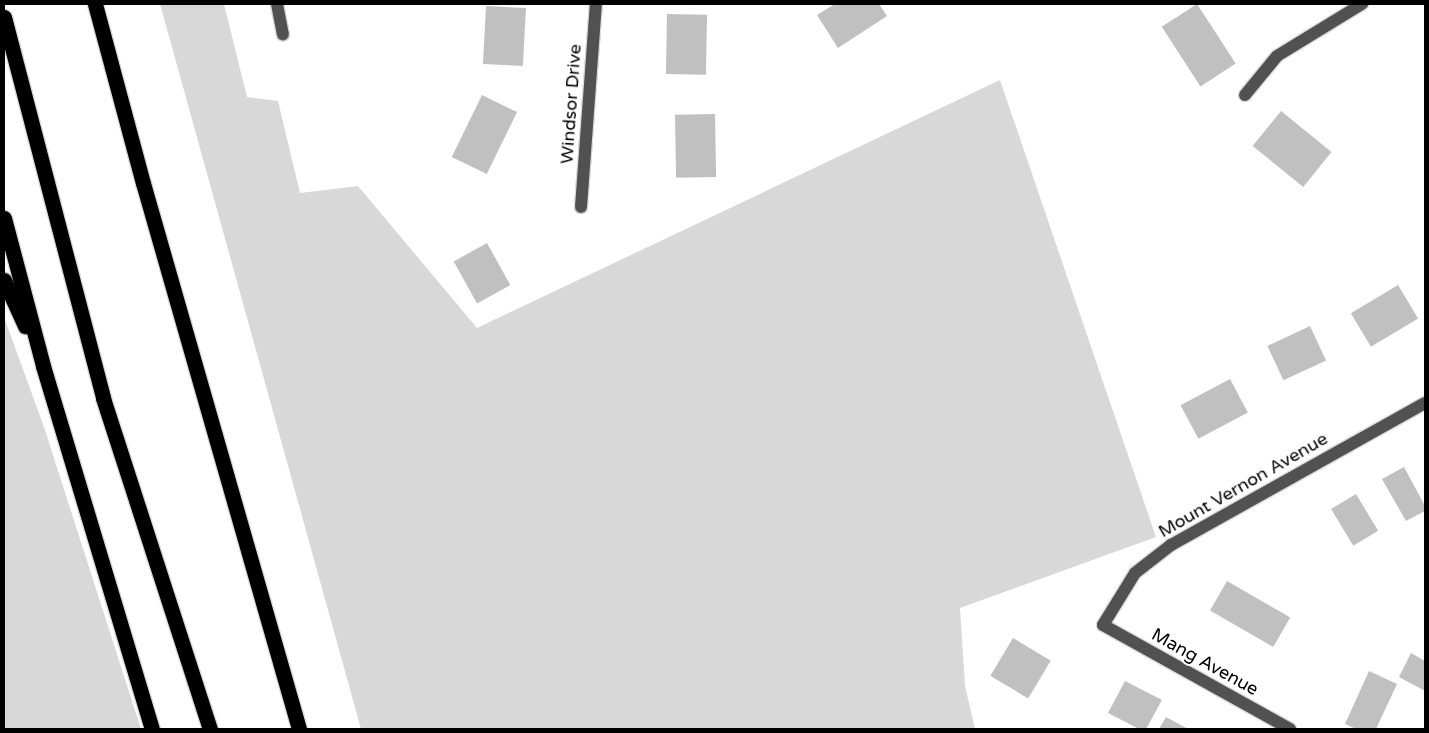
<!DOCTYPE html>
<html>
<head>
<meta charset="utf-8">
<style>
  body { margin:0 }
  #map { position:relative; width:1429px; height:733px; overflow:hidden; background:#fff; font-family:"Varela Round",sans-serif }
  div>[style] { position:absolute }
  .green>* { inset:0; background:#d8d8d8 }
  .building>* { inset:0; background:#c0c0c0; transform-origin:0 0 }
  .roads { filter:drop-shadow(1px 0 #dbdbdb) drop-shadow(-1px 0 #dbdbdb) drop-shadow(0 1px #dbdbdb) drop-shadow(0 -1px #dbdbdb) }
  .minor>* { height:12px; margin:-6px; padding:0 6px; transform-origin:6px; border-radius:6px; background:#515151 }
  .highway>* { height:15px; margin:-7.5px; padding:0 7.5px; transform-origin:7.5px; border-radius:7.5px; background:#000 }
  span { translate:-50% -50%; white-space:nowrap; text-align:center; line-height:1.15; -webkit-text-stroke:4px #fff; paint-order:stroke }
  .street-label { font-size:18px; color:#000 }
  .frame { position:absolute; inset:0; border:5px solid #000; pointer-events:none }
</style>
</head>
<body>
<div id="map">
  <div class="green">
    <i style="clip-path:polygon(160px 4px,224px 4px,247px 97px,278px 101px,300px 193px,358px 186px,477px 328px,1000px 80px,1156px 537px,960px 608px,965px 686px,975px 729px,361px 729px)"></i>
    <i style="clip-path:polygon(4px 317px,44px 427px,141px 729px,4px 729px)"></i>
  </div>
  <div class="building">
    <i style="clip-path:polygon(835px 4px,879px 4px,887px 16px,838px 48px,817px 15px)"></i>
    <i style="left:1197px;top:4px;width:71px;height:42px;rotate:57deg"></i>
    <i style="left:486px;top:6px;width:40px;height:58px;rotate:3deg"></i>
    <i style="left:667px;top:14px;width:40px;height:60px;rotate:1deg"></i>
    <i style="left:482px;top:95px;width:39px;height:69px;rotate:26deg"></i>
    <i style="left:1281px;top:111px;width:65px;height:45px;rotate:39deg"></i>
    <i style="left:715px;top:114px;width:63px;height:40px;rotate:89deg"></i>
    <i style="left:487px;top:243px;width:48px;height:38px;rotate:61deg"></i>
    <i style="left:1398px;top:285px;width:39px;height:55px;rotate:59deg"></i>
    <i style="left:1310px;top:326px;width:38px;height:47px;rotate:65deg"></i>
    <i style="left:1230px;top:379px;width:38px;height:56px;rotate:62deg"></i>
    <i style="clip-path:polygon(1404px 467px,1425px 506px,1425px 511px,1406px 521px,1382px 479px)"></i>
    <i style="left:1356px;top:494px;width:43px;height:29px;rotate:59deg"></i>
    <i style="left:1227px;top:581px;width:73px;height:34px;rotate:30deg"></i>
    <i style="left:1013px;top:638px;width:44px;height:44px;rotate:31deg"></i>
    <i style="clip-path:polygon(1411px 653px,1425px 661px,1425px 691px,1399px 677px)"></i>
    <i style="clip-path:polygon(1369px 671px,1397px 684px,1376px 729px,1356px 729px,1345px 724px)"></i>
    <i style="clip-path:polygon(1125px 681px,1162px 700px,1146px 729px,1139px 729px,1108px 713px)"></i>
    <i style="clip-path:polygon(1166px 717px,1188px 729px,1159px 729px)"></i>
  </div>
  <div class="roads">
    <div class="minor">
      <i style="left:277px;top:4px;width:31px;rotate:79deg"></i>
      <i style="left:1245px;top:95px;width:50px;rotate:-50.6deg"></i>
      <i style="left:1277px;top:56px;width:100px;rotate:-31.5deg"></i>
      <i style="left:581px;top:207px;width:204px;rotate:-85.8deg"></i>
      <i style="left:1290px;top:729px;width:214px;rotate:-150.9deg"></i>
      <i style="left:1103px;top:625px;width:61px;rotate:-58.4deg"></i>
      <i style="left:1135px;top:573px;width:46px;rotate:-37.9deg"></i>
      <i style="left:1171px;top:545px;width:291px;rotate:-29.2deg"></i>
    </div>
    <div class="highway">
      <i style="left:95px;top:4px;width:185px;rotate:75deg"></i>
      <i style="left:143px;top:183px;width:568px;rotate:74.05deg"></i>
      <i style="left:4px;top:17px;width:394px;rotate:75.4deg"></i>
      <i style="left:103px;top:398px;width:348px;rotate:72.1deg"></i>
      <i style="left:4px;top:218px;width:153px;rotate:75.2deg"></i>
      <i style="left:43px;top:366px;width:379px;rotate:73.3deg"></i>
      <i style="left:4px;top:280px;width:51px;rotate:65.5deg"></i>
    </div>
  </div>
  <div class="street-label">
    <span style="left:571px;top:104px;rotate:-86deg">Windsor Drive</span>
    <span style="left:1243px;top:485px;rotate:-30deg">Mount Vernon Avenue</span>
    <span style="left:1205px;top:662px;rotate:29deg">Mang Avenue</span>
  </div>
  <div class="frame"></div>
</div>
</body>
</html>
